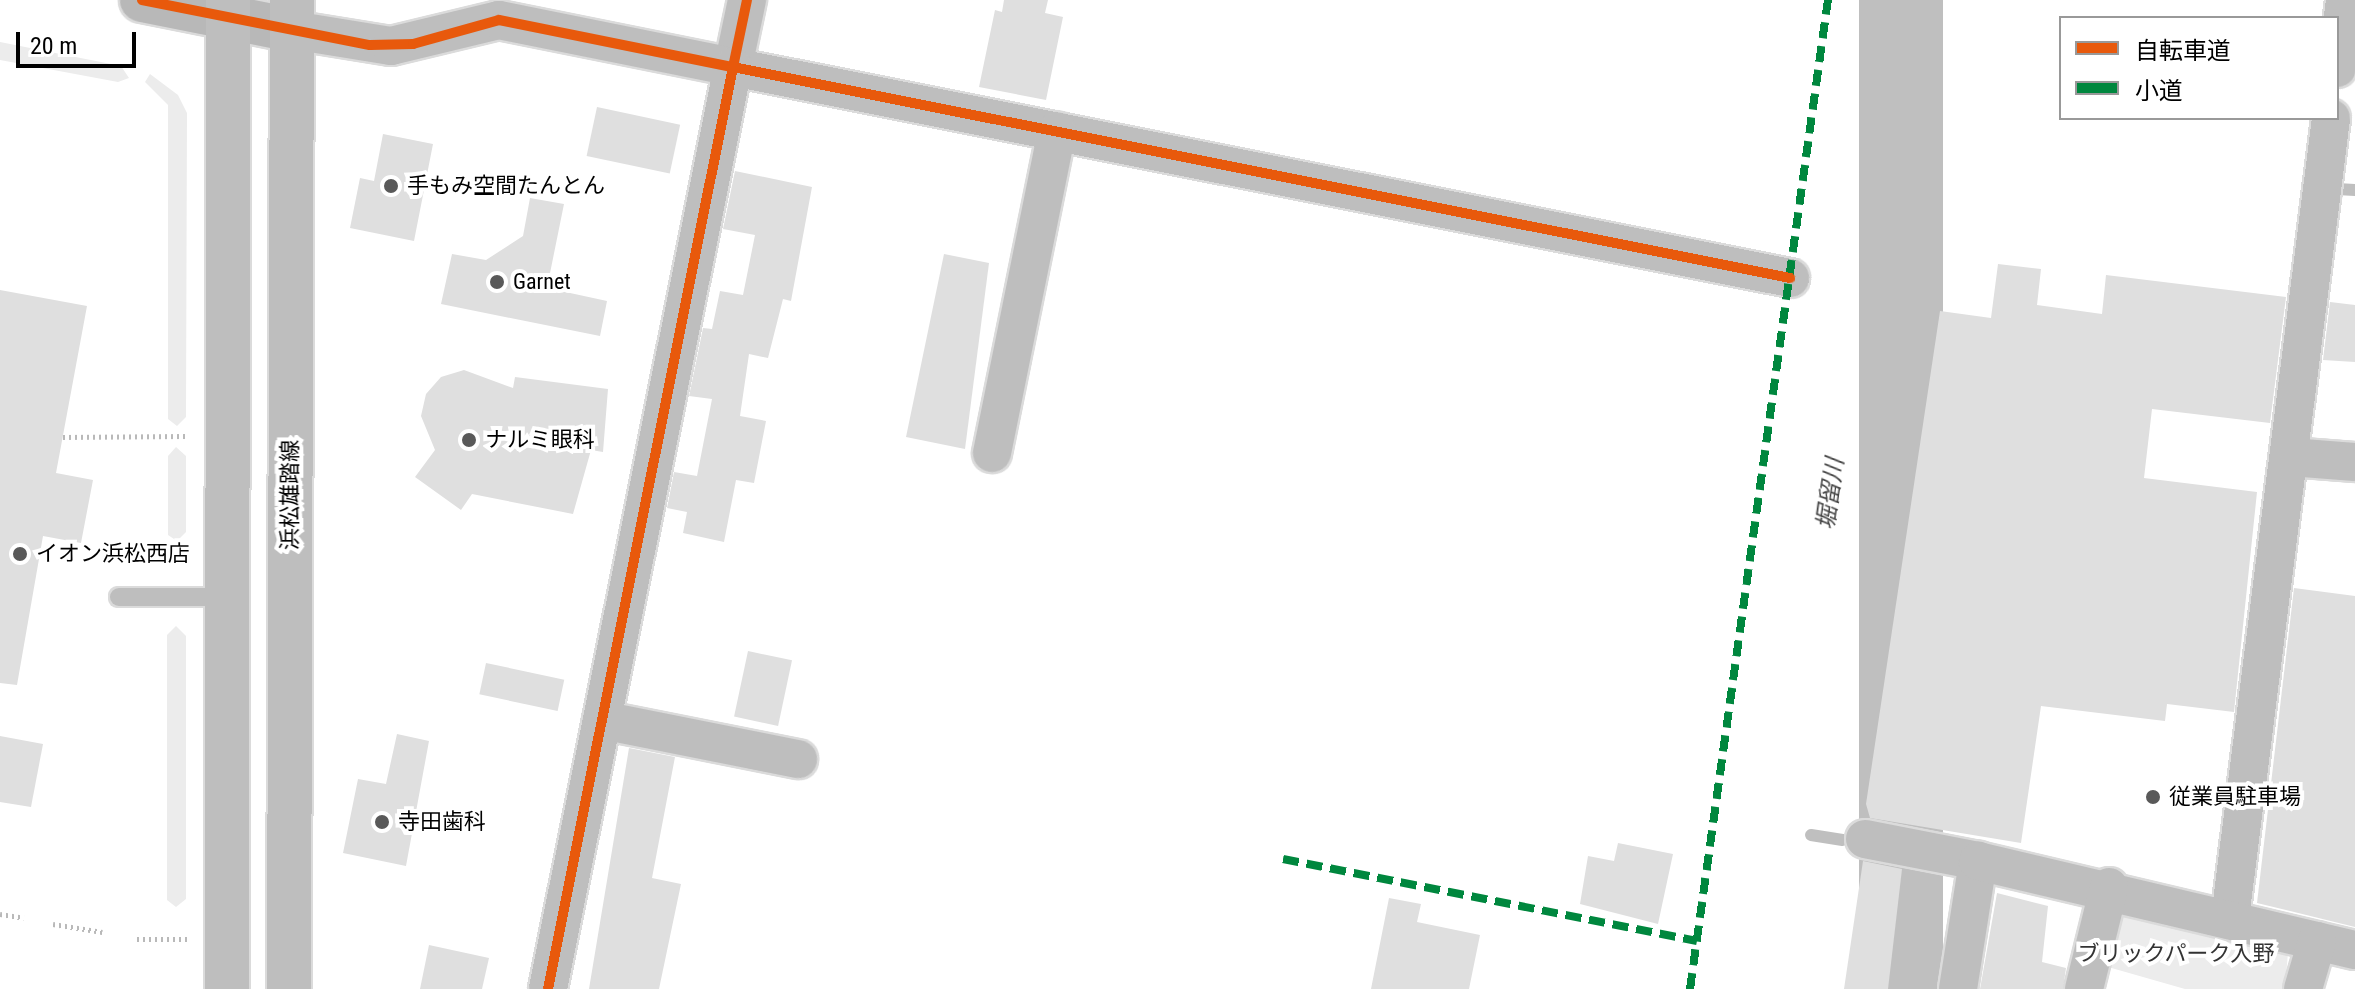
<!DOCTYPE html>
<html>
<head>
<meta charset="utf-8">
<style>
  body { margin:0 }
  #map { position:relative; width:2355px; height:989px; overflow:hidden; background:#fff; font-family:"Roboto Condensed","Noto Sans JP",sans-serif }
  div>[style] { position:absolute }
  .green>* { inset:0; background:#ececec }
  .water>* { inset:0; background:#bfbfbf; transform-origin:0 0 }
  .stream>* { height:12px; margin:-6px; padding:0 6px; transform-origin:6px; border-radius:6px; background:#bfbfbf }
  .building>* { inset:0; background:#dfdfdf; transform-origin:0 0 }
  .path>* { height:5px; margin-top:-2.5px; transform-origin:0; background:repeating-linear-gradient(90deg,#b9b9b9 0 2px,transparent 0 6px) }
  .roads { filter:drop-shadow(2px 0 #dbdbdb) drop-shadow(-2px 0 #dbdbdb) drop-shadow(0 2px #dbdbdb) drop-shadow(0 -2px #dbdbdb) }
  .lane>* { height:18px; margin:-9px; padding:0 9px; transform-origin:9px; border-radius:9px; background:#bebebe }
  .street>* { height:38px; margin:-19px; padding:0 19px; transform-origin:19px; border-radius:19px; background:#bebebe }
  .secondary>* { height:44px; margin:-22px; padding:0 22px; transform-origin:22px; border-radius:22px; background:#b8b8b8 }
  .primary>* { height:44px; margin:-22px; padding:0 22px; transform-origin:22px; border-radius:22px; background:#bebebe }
  .quiet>* { height:8px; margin-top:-4px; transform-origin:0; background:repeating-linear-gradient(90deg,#00873e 0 16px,transparent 0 24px) }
  .cycleway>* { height:10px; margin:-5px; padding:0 5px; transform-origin:5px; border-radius:5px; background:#e8590c }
  .dots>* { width:22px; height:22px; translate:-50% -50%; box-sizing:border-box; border:4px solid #fff; border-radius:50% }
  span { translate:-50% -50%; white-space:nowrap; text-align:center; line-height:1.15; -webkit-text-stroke:8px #fff; paint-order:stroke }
  .poi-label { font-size:22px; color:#000 }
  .left { translate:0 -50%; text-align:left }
  .street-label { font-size:22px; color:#000 }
  .park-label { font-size:22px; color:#333 }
  .water-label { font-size:24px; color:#444; font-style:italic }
  .legend { position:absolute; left:2059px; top:16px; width:280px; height:104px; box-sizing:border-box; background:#fff; border:2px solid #999; margin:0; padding:10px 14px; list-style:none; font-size:24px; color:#000 }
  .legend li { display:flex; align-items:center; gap:16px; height:40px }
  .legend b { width:40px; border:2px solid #999 }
  .scale { position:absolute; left:16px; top:32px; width:120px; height:36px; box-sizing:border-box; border:4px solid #000; border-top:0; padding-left:10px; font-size:24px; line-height:28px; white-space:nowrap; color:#000; -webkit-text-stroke:6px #fff; paint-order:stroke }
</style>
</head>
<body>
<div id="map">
  <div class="green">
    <i style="clip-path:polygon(0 42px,121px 66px,129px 78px,118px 82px,0 60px)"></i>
    <i style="clip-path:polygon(150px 74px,178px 95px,187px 113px,186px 417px,177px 426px,168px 419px,168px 105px,145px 82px)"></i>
    <i style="clip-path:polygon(176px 447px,186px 456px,186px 532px,177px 541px,168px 535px,168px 456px)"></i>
    <i style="clip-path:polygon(176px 626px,186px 636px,186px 899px,176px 907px,167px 900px,167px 635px)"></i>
    <i style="clip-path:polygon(2131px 910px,2288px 952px,2285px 989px,2185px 989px,2108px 967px,2120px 917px)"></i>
  </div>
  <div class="water">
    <i style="left:1859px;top:0;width:84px;height:999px"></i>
  </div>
  <div class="stream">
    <i style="left:2336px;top:199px;width:10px;rotate:-84deg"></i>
    <i style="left:2337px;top:189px;width:18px;rotate:3deg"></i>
    <i style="left:1811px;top:835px;width:32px;rotate:9deg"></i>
  </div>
  <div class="building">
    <i style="clip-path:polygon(1004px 0,1048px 0,1045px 13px,1063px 17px,1046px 100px,979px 87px,995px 10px,1002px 12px)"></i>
    <i style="left:597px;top:107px;width:85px;height:50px;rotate:12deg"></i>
    <i style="clip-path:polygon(383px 134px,433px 144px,414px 241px,350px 228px,360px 178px,374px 181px)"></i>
    <i style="clip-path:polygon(735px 171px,812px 187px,791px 301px,783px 299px,768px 358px,749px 354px,740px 416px,766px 421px,754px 483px,736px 480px,724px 542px,683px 533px,687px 512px,667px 508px,674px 472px,697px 476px,712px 399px,689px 396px,703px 328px,712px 329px,720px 291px,743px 295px,755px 235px,723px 229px)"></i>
    <i style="clip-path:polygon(530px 198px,564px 204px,547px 288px,607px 301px,600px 336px,441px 304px,452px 254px,486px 260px,523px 236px)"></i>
    <i style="clip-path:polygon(944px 254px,989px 263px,965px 449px,906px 437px)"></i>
    <i style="clip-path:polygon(1998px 264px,2041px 269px,2037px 305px,2102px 314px,2106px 275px,2286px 297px,2270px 423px,2152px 409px,2144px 478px,2257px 492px,2234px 712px,2167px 704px,2165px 721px,2041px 706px,2021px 843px,1870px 818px,1866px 804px,1940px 311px,1991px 318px)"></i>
    <i style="clip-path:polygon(0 290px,87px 306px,56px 473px,93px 480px,81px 543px,43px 536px,17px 685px,0 683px)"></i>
    <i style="clip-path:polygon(2330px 302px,2355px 305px,2355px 362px,2323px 360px)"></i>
    <i style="clip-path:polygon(464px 370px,513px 388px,515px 377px,608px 389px,603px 452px,591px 450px,573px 514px,472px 494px,461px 510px,415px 477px,435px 450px,421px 416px,426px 394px,441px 377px)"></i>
    <i style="clip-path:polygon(2294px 588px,2355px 596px,2355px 927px,2257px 903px)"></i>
    <i style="left:748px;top:651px;width:45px;height:67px;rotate:12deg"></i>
    <i style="left:486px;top:663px;width:80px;height:32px;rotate:12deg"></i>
    <i style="clip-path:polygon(397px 734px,429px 741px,406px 866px,343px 853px,358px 779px,386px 784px)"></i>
    <i style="clip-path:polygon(0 736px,43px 744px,31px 807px,0 802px)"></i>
    <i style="clip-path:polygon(629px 748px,675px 757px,652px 878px,681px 884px,659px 989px,589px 989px)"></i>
    <i style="clip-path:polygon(1618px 843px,1673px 854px,1658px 924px,1580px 904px,1588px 856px,1614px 861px)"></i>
    <i style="clip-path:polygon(1863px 861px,1902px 869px,1888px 989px,1844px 989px)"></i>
    <i style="clip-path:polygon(1997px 893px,2048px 906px,2042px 962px,2066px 968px,2063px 989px,1980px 989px)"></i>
    <i style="clip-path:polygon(1389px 898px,1421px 904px,1417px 922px,1480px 935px,1469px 989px,1371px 989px)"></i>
    <i style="clip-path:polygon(429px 945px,489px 958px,482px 989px,420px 989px)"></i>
  </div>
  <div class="path">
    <i style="left:63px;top:437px;width:123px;rotate:-0.5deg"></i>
    <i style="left:0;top:914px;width:24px;rotate:9deg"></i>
    <i style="left:53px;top:924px;width:50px;rotate:9.3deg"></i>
    <i style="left:137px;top:939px;width:51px"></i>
  </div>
  <div class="roads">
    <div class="lane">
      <i style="left:119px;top:597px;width:108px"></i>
    </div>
    <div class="street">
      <i style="left:747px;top:0;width:68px;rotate:101.8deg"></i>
      <i style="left:733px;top:67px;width:1078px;rotate:11.29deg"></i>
      <i style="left:292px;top:30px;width:100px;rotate:9.2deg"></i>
      <i style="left:391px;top:46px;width:111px;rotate:-13.5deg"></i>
      <i style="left:499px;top:20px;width:239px;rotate:11.4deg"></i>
      <i style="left:733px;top:67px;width:940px;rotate:101.35deg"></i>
      <i style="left:2337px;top:68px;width:68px;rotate:-83.3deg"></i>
      <i style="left:992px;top:453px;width:328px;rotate:-78.6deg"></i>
      <i style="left:2290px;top:457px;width:65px;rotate:4.4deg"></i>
      <i style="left:602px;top:720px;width:200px;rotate:11.3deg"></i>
      <i style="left:1865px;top:839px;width:115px;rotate:11deg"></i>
      <i style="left:2230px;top:918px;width:806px;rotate:-82.8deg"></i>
      <i style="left:1958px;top:989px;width:130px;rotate:-81.1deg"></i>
      <i style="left:1978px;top:861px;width:387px;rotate:13.3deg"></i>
      <i style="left:2084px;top:989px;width:105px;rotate:-76.2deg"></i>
      <i style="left:2303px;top:989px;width:50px;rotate:-73.7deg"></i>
    </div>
    <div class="secondary">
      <i style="left:142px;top:0;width:153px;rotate:11.3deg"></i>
    </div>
    <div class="primary">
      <i style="left:227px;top:989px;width:989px;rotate:-89.94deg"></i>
      <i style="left:289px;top:989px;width:989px;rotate:-89.83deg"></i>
    </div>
  </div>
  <div class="quiet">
    <i style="left:1283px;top:859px;width:422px;rotate:11.2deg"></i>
    <i style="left:1690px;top:989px;width:999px;rotate:-82.06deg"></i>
  </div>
  <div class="cycleway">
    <i style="left:142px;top:0;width:232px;rotate:11.2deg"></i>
    <i style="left:370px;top:45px;width:43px;rotate:-1.3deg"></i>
    <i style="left:413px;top:44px;width:89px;rotate:-15.6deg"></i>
    <i style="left:499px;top:20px;width:239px;rotate:11.4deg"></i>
    <i style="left:733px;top:67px;width:940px;rotate:101.35deg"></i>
    <i style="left:747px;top:0;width:68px;rotate:101.8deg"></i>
    <i style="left:733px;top:67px;width:1078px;rotate:11.29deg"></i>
  </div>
  <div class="dots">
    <i style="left:391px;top:186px;background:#595959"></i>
    <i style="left:497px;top:282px;background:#595959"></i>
    <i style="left:469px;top:440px;background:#595959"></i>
    <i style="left:20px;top:554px;background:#595959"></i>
    <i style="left:2153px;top:797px;background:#595959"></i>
    <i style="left:382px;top:822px;background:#595959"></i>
  </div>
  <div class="poi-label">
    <span class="left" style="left:407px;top:186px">手もみ空間たんとん</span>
    <span class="left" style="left:513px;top:282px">Garnet</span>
    <span class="left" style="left:485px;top:440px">ナルミ眼科</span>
    <span class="left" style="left:36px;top:554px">イオン浜松西店</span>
    <span class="left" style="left:2169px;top:797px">従業員駐車場</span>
    <span class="left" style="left:398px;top:822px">寺田歯科</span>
  </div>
  <div class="street-label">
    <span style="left:290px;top:495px;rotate:-90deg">浜松雄踏線</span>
  </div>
  <div class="park-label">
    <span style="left:2176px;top:954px">ブリックパーク入野</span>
  </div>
  <div class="water-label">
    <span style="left:1831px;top:494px;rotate:-82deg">堀留川</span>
  </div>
  <ul class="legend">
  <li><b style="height:10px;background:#e8590c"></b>自転車道</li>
  <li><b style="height:10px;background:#00873e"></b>小道</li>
  </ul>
  <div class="scale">20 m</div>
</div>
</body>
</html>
